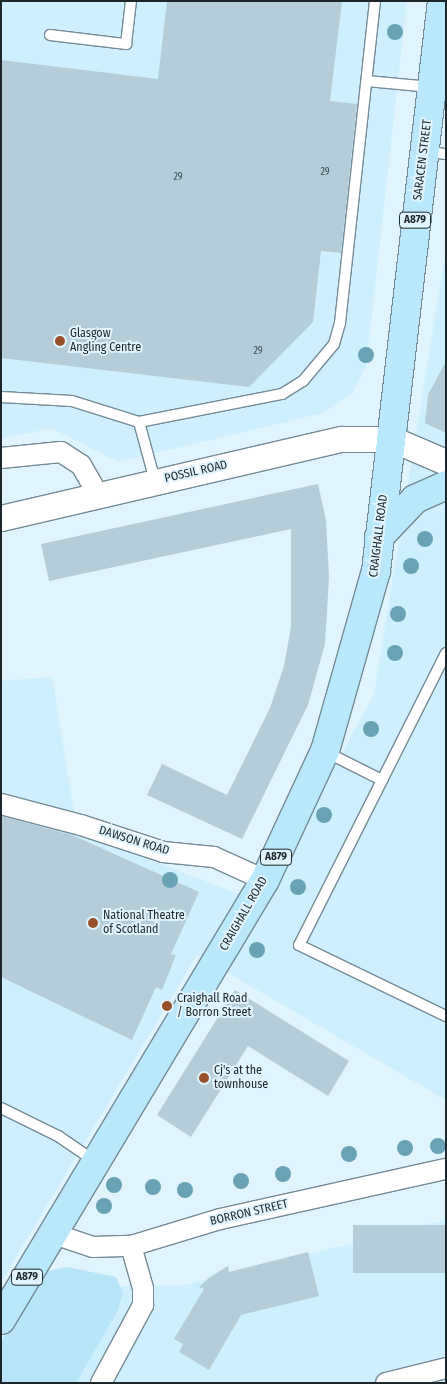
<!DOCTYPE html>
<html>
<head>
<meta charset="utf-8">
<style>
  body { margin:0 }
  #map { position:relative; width:447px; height:1384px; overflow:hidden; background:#e0f4fd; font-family:"Fira Sans Condensed",sans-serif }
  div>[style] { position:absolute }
  .built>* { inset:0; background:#cdeffe }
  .green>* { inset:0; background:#b8e5fa }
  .building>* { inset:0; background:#b4cdd8; transform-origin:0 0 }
  .roads { filter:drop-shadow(1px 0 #748b95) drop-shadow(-1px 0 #748b95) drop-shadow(0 1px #748b95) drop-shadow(0 -1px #748b95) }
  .service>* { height:10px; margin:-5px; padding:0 5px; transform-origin:5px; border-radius:5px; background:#fff }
  .minor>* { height:20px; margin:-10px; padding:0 10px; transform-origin:10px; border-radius:10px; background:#fff }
  .tertiary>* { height:25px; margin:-12.5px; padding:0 12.5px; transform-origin:12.5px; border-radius:12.5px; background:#fff }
  .primary>* { height:28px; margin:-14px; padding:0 14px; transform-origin:14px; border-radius:14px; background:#b9e8fd }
  .trees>* { width:16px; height:16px; margin:-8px; border-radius:50%; background:#6aa2b5 }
  .dots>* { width:14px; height:14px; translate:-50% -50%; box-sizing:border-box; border:2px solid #e0f4fd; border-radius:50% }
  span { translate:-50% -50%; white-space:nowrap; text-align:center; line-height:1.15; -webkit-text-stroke:4px #e0f4fd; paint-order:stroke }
  .number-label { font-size:10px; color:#435056 }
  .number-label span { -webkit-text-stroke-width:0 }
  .shield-label span { padding:1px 4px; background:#e0f4fd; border:1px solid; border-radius:4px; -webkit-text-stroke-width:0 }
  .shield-label { font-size:11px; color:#1d262b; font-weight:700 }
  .street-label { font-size:12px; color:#1d262b }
  .poi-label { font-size:12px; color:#1d262b }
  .left { translate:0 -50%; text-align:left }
  .frame { position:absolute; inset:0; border:2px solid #1d262b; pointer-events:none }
</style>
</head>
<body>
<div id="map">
  <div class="built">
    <i style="clip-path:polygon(1px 1px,407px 1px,366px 366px,352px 394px,323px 413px,118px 462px,51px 428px,1px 439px)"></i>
    <i style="clip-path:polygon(446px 249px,446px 1100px,197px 955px,1px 1282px,1px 681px,52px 677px,77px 831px,261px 903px,374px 694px)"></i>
    <i style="clip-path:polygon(446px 1220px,446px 1383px,7px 1383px,59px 1288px,184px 1285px)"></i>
  </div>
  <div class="green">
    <i style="clip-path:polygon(67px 1267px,116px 1277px,123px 1293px,117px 1312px,76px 1383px,1px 1383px,1px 1341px,37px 1281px,48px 1271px)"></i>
  </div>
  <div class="building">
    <i style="clip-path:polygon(167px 1px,342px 1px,330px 101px,357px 104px,341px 253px,321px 251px,313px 322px,249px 387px,1px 358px,1px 60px,158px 79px)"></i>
    <i style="clip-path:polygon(446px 361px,446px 433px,425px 423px,428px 395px)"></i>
    <i style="clip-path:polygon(318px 484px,326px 520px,329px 577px,325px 644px,308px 705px,242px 839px,147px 795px,162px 764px,227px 795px,270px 708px,284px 666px,291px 627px,291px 529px,49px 581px,41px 544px)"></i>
    <i style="clip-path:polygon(1px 816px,72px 835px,199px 892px,171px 954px,176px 955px,162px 990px,156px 987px,132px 1040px,1px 977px)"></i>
    <i style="clip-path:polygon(235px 990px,349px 1061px,328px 1096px,248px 1046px,191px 1137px,157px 1115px)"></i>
    <i style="left:446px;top:1225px;width:48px;height:93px;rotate:90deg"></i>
    <i style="clip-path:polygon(308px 1252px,319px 1296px,241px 1315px,209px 1370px,179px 1352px,183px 1344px,174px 1339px,204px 1289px,199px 1287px,210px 1277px,228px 1266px,229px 1272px)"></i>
  </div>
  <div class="roads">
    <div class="service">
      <i style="left:50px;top:35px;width:77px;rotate:6.8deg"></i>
      <i style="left:126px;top:44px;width:43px;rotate:-83.4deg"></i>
      <i style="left:367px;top:81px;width:64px;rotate:5.4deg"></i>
      <i style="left:426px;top:151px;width:20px;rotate:9deg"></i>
      <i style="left:1px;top:397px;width:71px;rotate:3.2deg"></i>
      <i style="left:72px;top:401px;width:70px;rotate:17.4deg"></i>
      <i style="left:139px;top:422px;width:61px;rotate:74.8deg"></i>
      <i style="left:139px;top:422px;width:146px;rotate:-11.1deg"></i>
      <i style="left:282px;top:394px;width:25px;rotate:-32deg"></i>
      <i style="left:303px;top:381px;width:48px;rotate:-50deg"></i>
      <i style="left:334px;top:344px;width:22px;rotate:-74deg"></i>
      <i style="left:340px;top:323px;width:324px;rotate:-83.8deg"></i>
      <i style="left:446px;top:653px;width:327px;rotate:116.7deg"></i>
      <i style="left:299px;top:945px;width:163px;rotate:25.8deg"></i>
      <i style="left:326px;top:752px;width:63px;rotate:26.6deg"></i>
      <i style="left:1px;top:1108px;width:64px;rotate:26.2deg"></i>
      <i style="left:58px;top:1136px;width:46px;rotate:34.4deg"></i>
    </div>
    <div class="minor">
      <i style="left:1px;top:458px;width:60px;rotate:-5.7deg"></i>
      <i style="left:61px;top:452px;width:24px;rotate:33deg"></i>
      <i style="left:81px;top:465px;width:34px;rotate:60deg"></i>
      <i style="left:1px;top:804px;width:83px;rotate:14.7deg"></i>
      <i style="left:81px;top:825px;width:86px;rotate:18.2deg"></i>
      <i style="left:163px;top:852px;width:51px;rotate:5.6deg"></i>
      <i style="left:214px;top:857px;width:56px;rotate:24.3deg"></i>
      <i style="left:54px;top:1234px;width:41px;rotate:18.4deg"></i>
      <i style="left:93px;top:1247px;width:38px;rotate:-2deg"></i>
      <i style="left:131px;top:1246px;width:93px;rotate:-16.9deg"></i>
      <i style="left:220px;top:1219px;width:231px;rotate:-12.5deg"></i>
      <i style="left:101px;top:1383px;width:89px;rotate:-61.7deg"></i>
      <i style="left:143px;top:1305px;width:17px;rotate:-90deg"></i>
      <i style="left:143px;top:1288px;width:44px;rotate:-105.9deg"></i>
      <i style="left:386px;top:1383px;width:62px;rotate:-14deg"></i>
    </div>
    <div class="tertiary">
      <i style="left:1px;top:518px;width:349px;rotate:-13.1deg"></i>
      <i style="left:341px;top:439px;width:51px"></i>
      <i style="left:392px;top:439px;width:59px;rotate:23.1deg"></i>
    </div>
    <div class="primary">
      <i style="left:379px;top:537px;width:52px;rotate:-46.5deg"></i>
      <i style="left:415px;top:499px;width:34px;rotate:-24deg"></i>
      <i style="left:1px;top:1320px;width:513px;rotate:-59.04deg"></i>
      <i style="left:265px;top:880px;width:142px;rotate:-65.1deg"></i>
      <i style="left:325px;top:751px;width:187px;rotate:-74.2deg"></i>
      <i style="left:376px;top:571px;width:574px;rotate:-83.4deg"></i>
    </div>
  </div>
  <div class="trees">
    <i style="left:395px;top:32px"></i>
    <i style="left:366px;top:355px"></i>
    <i style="left:425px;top:539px"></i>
    <i style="left:411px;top:566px"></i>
    <i style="left:398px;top:614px"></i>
    <i style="left:395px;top:653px"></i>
    <i style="left:371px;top:729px"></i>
    <i style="left:324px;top:815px"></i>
    <i style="left:170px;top:880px"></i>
    <i style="left:298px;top:887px"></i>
    <i style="left:257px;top:950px"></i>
    <i style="left:438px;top:1146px"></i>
    <i style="left:405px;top:1148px"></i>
    <i style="left:349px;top:1154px"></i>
    <i style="left:283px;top:1174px"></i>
    <i style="left:241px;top:1181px"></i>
    <i style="left:114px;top:1185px"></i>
    <i style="left:153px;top:1187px"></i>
    <i style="left:185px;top:1190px"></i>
    <i style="left:104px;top:1206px"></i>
  </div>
  <div class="dots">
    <i style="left:60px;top:341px;background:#975029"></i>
    <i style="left:93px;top:923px;background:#975029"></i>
    <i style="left:167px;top:1006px;background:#975029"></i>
    <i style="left:204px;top:1078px;background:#975029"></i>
  </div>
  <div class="number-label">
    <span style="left:325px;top:173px">29</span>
    <span style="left:178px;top:178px">29</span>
    <span style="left:258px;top:352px">29</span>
  </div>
  <div class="shield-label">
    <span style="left:415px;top:220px">A879</span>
    <span style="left:276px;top:857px">A879</span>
    <span style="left:27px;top:1277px">A879</span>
  </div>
  <div class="street-label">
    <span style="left:423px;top:160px;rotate:-83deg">SARACEN STREET</span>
    <span style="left:196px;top:472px;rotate:-13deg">POSSIL ROAD</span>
    <span style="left:379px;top:536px;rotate:-83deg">CRAIGHALL ROAD</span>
    <span style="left:134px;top:841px;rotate:17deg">DAWSON ROAD</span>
    <span style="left:244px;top:914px;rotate:-60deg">CRAIGHALL ROAD</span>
    <span style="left:249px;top:1213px;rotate:-13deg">BORRON STREET</span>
  </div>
  <div class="poi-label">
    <span class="left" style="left:70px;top:341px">Glasgow<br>Angling Centre</span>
    <span class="left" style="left:103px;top:923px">National Theatre<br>of Scotland</span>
    <span class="left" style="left:177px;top:1006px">Craighall Road<br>/ Borron Street</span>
    <span class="left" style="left:214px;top:1078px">Cj's at the<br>townhouse</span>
  </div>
  <div class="frame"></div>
</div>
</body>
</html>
